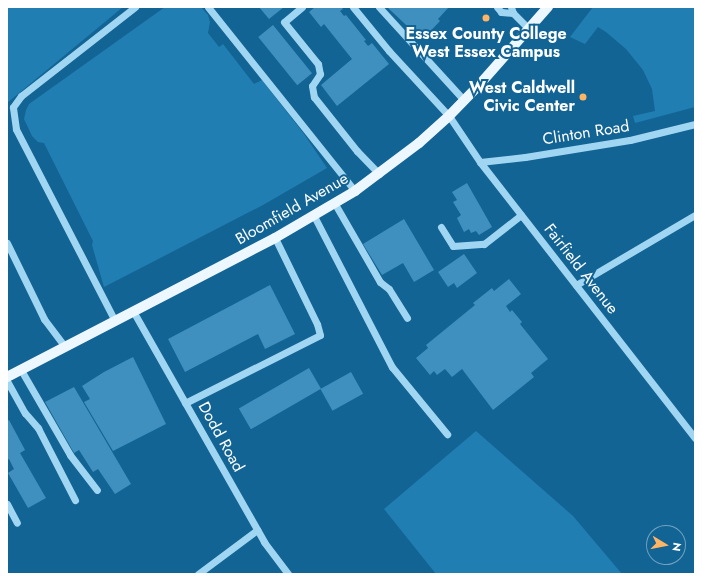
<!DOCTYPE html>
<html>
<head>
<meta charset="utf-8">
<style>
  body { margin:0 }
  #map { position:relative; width:702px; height:581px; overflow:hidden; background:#126495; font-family:Jost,sans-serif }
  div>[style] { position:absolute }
  .green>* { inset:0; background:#217eb2 }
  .building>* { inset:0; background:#3f90be; transform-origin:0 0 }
  .minor>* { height:7px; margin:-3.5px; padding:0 3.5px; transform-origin:3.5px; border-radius:3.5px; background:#a1d6f3 }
  .major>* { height:10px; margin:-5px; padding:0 5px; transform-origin:5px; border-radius:5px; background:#edf7ff }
  .dots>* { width:11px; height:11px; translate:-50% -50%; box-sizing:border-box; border:2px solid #126495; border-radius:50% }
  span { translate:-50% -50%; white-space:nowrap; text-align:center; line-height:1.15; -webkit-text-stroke:4px #126495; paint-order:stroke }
  .poi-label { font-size:16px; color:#fff; font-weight:700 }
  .right { translate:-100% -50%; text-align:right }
  .street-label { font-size:16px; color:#fff }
  .frame { position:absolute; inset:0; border:8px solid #fff; pointer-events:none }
  .north { position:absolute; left:646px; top:525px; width:40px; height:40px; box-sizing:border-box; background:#126495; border:1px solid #71a2bf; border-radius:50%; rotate:100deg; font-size:11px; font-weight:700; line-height:16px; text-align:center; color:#fff }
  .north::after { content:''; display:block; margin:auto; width:14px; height:18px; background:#ffb563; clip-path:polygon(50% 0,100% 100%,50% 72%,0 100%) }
</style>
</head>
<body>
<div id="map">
  <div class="green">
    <i style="clip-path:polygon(7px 7px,123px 7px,7px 103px)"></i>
    <i style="clip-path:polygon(165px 7px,201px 7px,208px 15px,210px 22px,208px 33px,219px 47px,223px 44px,254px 84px,262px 80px,304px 134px,327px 168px,263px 205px,104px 287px,92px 245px,93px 241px,44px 143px,38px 142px,32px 136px,24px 119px,26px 110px,29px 104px)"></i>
    <i style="clip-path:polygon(593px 7px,695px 7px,695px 107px,635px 123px,633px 116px,655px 111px,652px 89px,643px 70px,626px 49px,606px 32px,598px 27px,585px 44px,570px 37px)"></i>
    <i style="clip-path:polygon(476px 431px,573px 516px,622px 574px,436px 574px,384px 509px)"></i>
  </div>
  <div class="building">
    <i style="clip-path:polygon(259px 7px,284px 7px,269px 19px)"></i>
    <i style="clip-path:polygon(315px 7px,341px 7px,343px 9px,340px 11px,344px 16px,346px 15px,366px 40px,364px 41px,368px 46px,372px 43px,389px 64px,337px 106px,321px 85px,352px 59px,324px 24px,321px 27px,309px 12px)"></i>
    <i style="clip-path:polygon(387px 7px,449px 7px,438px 19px,440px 21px,422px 40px)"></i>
    <i style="left:273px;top:25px;width:62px;height:19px;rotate:51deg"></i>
    <i style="clip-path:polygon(467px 183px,492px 227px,479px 235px,476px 231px,471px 233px,469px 229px,464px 232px,457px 218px,461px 215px,453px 202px,457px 200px,452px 192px)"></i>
    <i style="clip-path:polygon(404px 219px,434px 270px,414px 282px,403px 263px,382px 275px,363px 244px)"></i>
    <i style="clip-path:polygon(464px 254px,477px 273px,457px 288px,454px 283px,448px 287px,438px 272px)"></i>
    <i style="clip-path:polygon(509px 279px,521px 294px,506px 306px,510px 312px,512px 310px,522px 322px,520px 324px,548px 359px,531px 373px,534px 377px,493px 410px,462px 369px,452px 377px,445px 369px,437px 375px,434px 371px,430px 375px,416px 358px,428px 348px,426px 345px,475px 305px,473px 303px,492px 288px,494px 291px)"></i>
    <i style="clip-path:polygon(270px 285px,295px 334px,265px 349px,258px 334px,185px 372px,168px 339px)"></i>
    <i style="clip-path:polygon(133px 357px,166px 424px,113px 451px,84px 402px,90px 399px,82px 386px,104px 372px)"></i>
    <i style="left:309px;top:368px;width:24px;height:81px;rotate:60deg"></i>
    <i style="left:351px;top:372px;width:25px;height:35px;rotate:61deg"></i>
    <i style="clip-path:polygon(74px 387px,131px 484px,115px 494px,98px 469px,93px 472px,79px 450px,74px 453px,45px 402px)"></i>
    <i style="clip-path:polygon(9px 420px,25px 450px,20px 453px,46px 498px,28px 508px,8px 473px,14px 469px,9px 459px,7px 460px,7px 421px)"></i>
  </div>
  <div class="minor">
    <i style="left:208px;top:7px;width:236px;rotate:51.4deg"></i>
    <i style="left:302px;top:7px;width:23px;rotate:140deg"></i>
    <i style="left:284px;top:22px;width:54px;rotate:51deg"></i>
    <i style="left:318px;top:64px;width:10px;rotate:79deg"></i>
    <i style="left:320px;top:74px;width:14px;rotate:124deg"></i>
    <i style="left:312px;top:86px;width:11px;rotate:80deg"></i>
    <i style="left:314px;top:97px;width:69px;rotate:51.5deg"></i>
    <i style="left:357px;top:151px;width:32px;rotate:46deg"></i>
    <i style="left:353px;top:7px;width:57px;rotate:50.7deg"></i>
    <i style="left:389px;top:51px;width:88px;rotate:47.3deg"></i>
    <i style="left:449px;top:116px;width:55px;rotate:56deg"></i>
    <i style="left:480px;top:162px;width:350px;rotate:52.1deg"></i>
    <i style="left:379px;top:7px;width:126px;rotate:47.6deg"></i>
    <i style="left:497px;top:7px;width:6px;rotate:51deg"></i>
    <i style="left:501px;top:12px;width:12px;rotate:5deg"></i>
    <i style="left:511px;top:7px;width:6px;rotate:72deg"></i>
    <i style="left:513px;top:13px;width:23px;rotate:45deg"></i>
    <i style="left:480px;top:162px;width:45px;rotate:-6.3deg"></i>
    <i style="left:525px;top:157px;width:106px;rotate:-9.2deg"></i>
    <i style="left:630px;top:140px;width:67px;rotate:-13.8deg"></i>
    <i style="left:335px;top:204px;width:90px;rotate:60deg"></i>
    <i style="left:380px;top:282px;width:11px;rotate:38deg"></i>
    <i style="left:389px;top:289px;width:34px;rotate:58deg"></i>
    <i style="left:314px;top:216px;width:170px;rotate:62.7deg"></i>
    <i style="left:392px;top:367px;width:87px;rotate:50.6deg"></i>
    <i style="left:441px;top:227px;width:22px;rotate:58deg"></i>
    <i style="left:453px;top:246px;width:31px;rotate:-4deg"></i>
    <i style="left:484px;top:244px;width:47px;rotate:-38.1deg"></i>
    <i style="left:7px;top:243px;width:85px;rotate:64deg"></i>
    <i style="left:44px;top:319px;width:35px;rotate:53deg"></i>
    <i style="left:576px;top:285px;width:138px;rotate:-30.5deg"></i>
    <i style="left:133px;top:311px;width:266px;rotate:60.4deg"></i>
    <i style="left:264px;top:542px;width:40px;rotate:53deg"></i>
    <i style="left:115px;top:321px;width:216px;rotate:-117.3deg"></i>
    <i style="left:16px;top:129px;width:22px;rotate:-98deg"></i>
    <i style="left:13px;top:107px;width:14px;rotate:-54deg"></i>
    <i style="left:21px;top:96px;width:145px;rotate:-38deg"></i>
    <i style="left:21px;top:370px;width:98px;rotate:60deg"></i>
    <i style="left:70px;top:455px;width:44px;rotate:52.4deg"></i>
    <i style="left:7px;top:381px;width:37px;rotate:61deg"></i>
    <i style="left:25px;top:413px;width:20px;rotate:49deg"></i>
    <i style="left:38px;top:428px;width:81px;rotate:62.8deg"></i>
    <i style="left:185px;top:403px;width:151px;rotate:-26.7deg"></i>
    <i style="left:320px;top:335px;width:11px;rotate:-105deg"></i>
    <i style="left:317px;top:324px;width:96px;rotate:-116deg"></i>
    <i style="left:7px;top:504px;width:21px;rotate:62deg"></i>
    <i style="left:198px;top:574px;width:74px;rotate:-36.7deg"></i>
  </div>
  <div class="major">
    <i style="left:7px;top:377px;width:302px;rotate:-27.4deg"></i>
    <i style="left:275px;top:238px;width:93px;rotate:-30.4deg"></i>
    <i style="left:355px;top:191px;width:80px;rotate:-36.9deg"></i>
    <i style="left:419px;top:143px;width:40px;rotate:-42deg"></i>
    <i style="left:449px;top:116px;width:45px;rotate:-45.9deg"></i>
    <i style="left:480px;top:84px;width:103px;rotate:-48.6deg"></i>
  </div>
  <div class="dots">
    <i style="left:486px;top:18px;background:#ffb563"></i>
    <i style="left:583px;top:97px;background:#ffb563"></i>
  </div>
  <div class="poi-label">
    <span style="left:486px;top:43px">Essex County College<br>West Essex Campus</span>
    <span class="right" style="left:575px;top:97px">West Caldwell<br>Civic Center</span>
  </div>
  <div class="street-label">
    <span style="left:586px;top:133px;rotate:-9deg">Clinton Road</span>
    <span style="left:292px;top:209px;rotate:-30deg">Bloomfield Avenue</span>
    <span style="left:581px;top:269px;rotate:52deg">Fairfield Avenue</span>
    <span style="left:221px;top:437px;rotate:61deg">Dodd Road</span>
  </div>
  <div class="frame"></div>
  <div class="north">N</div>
</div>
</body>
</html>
